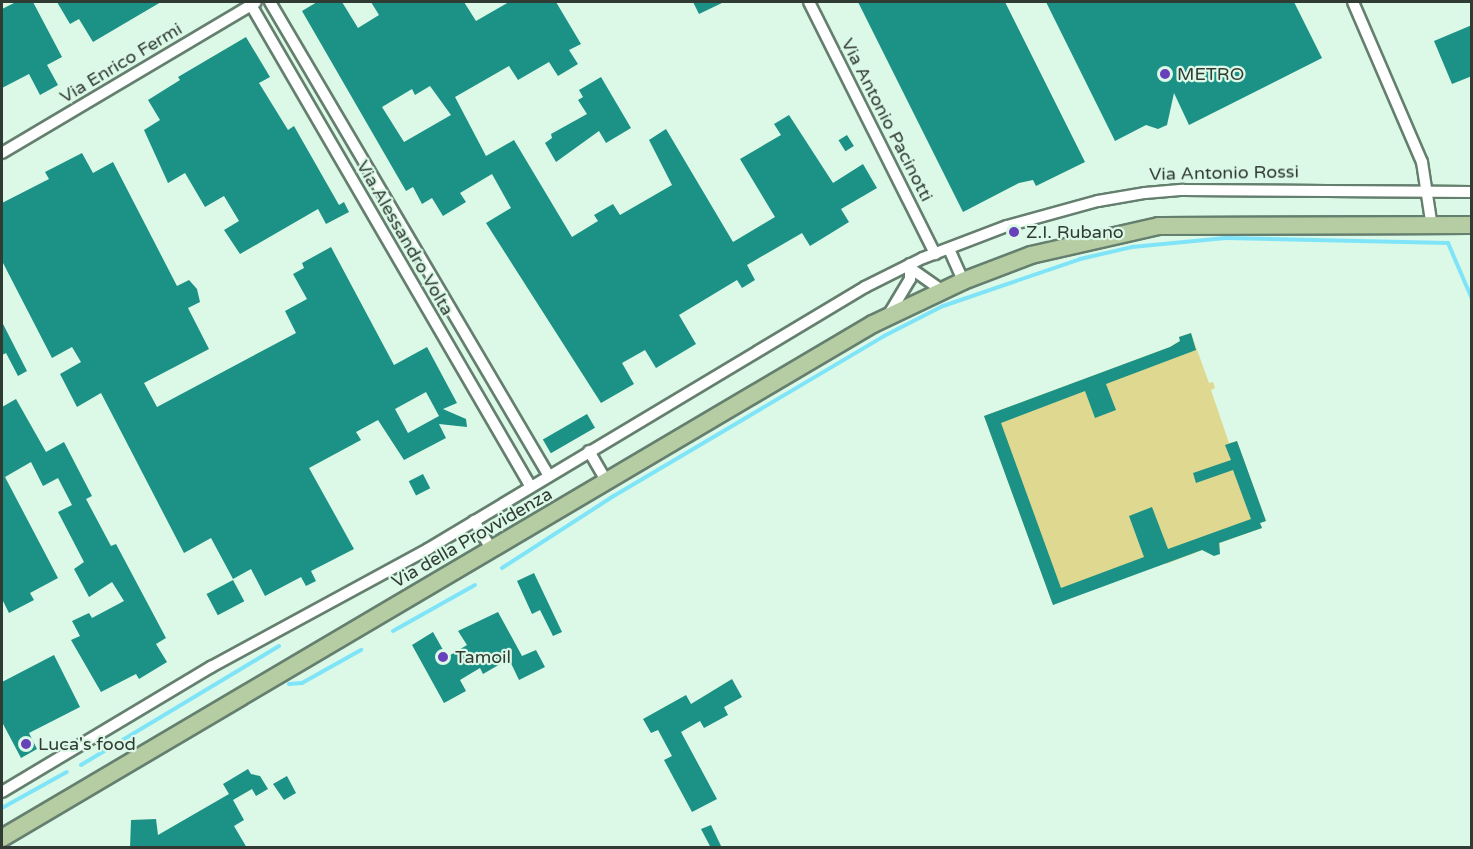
<!DOCTYPE html>
<html>
<head>
<meta charset="utf-8">
<style>
  body { margin:0 }
  #map { position:relative; width:1473px; height:849px; overflow:hidden; background:#dcf9e7; font-family:"Varela Round",sans-serif }
  div>[style] { position:absolute }
  .green>* { inset:0; background:#ded891 }
  .stream>* { height:4px; margin:-2px; padding:0 2px; transform-origin:2px; border-radius:2px; background:#7fe4f8 }
  .building>* { inset:0; background:#1c9186; transform-origin:0 0 }
  .roads { filter:drop-shadow(2px 0 #657f6f) drop-shadow(-2px 0 #657f6f) drop-shadow(0 2px #657f6f) drop-shadow(0 -2px #657f6f) }
  .street>* { height:10px; margin:-5px; padding:0 5px; transform-origin:5px; border-radius:5px; background:#fff }
  .primary>* { height:16px; margin:-8px; padding:0 8px; transform-origin:8px; border-radius:8px; background:#b6cda3 }
  .dots>* { width:16px; height:16px; translate:-50% -50%; box-sizing:border-box; border:3px solid #dcf9e7; border-radius:50% }
  span { translate:-50% -50%; white-space:nowrap; text-align:center; line-height:1.15; -webkit-text-stroke:4.5px #dcf9e7; paint-order:stroke }
  .street-label { font-size:18px; color:#303b34 }
  .poi-label { font-size:18px; color:#303b34 }
  .left { translate:0 -50%; text-align:left }
  .frame { position:absolute; inset:0; border:3px solid #303b34; pointer-events:none }
</style>
</head>
<body>
<div id="map">
  <div class="green">
    <i style="clip-path:polygon(1191px 333px,1209px 383px,1213px 382px,1215px 388px,1211px 390px,1229px 443px,1237px 441px,1266px 521px,1260px 523px,1262px 528px,1220px 543px,1220px 554px,1208px 548px,1166px 564px,1164px 559px,1053px 605px,984px 416px,1170px 347px,1180px 341px,1179px 337px)"></i>
  </div>
  <div class="stream">
    <i style="left:502px;top:568px;width:131px;rotate:-32.8deg"></i>
    <i style="left:612px;top:497px;width:316px;rotate:-30.6deg"></i>
    <i style="left:884px;top:336px;width:66px;rotate:-27deg"></i>
    <i style="left:943px;top:306px;width:145px;rotate:-18.9deg"></i>
    <i style="left:1080px;top:259px;width:53px;rotate:-13deg"></i>
    <i style="left:1132px;top:247px;width:94px;rotate:-5.5deg"></i>
    <i style="left:1226px;top:238px;width:222px;rotate:1.3deg"></i>
    <i style="left:1448px;top:243px;width:61px;rotate:66.8deg"></i>
    <i style="left:393px;top:631px;width:94px;rotate:-29.3deg"></i>
    <i style="left:289px;top:684px;width:13px;rotate:-4deg"></i>
    <i style="left:302px;top:683px;width:68px;rotate:-29.2deg"></i>
    <i style="left:81px;top:765px;width:231px;rotate:-31deg"></i>
    <i style="left:2px;top:808px;width:74px;rotate:-29deg"></i>
  </div>
  <div class="building">
    <i style="clip-path:polygon(16px 2px,33px 2px,62px 57px,47px 65px,58px 85px,40px 95px,29px 74px,2px 88px,2px 9px)"></i>
    <i style="clip-path:polygon(57px 2px,161px 2px,93px 42px,79px 19px,70px 24px)"></i>
    <i style="clip-path:polygon(evenodd,317px 2px,342px 2px,358px 28px,379px 15px,371px 2px,464px 2px,476px 21px,509px 2px,556px 2px,581px 44px,569px 50px,578px 64px,558px 76px,549px 62px,518px 80px,509px 66px,455px 97px,486px 156px,514px 140px,572px 237px,598px 221px,594px 215px,613px 204px,620px 215px,672px 185px,649px 140px,666px 129px,733px 242px,775px 217px,740px 159px,781px 135px,774px 124px,789px 115px,833px 183px,863px 164px,877px 188px,841px 209px,849px 222px,810px 246px,802px 233px,747px 265px,755px 280px,742px 288px,737px 280px,679px 315px,696px 344px,656px 368px,645px 350px,622px 363px,634px 384px,601px 403px,486px 223px,511px 208px,492px 174px,460px 193px,466px 202px,443px 216px,432px 198px,422px 204px,413px 187px,406px 191px,302px 11px,317px 2px,430px 86px,451px 115px,404px 142px,382px 107px,412px 89px,415px 95px,430px 86px)"></i>
    <i style="clip-path:polygon(693px 2px,724px 2px,699px 14px)"></i>
    <i style="clip-path:polygon(858px 2px,1005px 2px,1085px 162px,1036px 186px,1033px 180px,1019px 183px,963px 212px)"></i>
    <i style="clip-path:polygon(1046px 2px,1294px 2px,1322px 58px,1189px 125px,1174px 93px,1167px 125px,1158px 129px,1146px 125px,1115px 141px)"></i>
    <i style="clip-path:polygon(1472px 25px,1472px 76px,1452px 84px,1434px 41px)"></i>
    <i style="clip-path:polygon(246px 37px,270px 77px,259px 83px,288px 130px,294px 126px,339px 205px,344px 202px,349px 212px,326px 224px,318px 209px,240px 254px,224px 230px,239px 221px,224px 196px,205px 207px,185px 173px,168px 183px,144px 130px,160px 120px,148px 100px,180px 80px,178px 77px)"></i>
    <i style="clip-path:polygon(601px 77px,631px 128px,606px 143px,599px 131px,556px 162px,545px 143px,552px 138px,551px 134px,587px 114px,578px 100px,583px 97px,579px 90px)"></i>
    <i style="left:847px;top:135px;width:13px;height:10px;rotate:58deg"></i>
    <i style="clip-path:polygon(evenodd,82px 153px,93px 173px,113px 162px,177px 286px,189px 280px,197px 289px,200px 302px,188px 308px,209px 349px,144px 383px,157px 407px,296px 333px,285px 311px,307px 299px,293px 274px,304px 268px,302px 263px,331px 247px,394px 365px,427px 347px,457px 403px,443px 409px,466px 419px,467px 427px,439px 424px,446px 438px,404px 460px,378px 420px,356px 432px,361px 440px,309px 468px,354px 549px,311px 571px,316px 581px,306px 586px,301px 577px,265px 596px,251px 569px,233px 579px,211px 538px,184px 553px,101px 393px,77px 407px,60px 374px,81px 362px,72px 347px,52px 358px,2px 261px,2px 203px,49px 179px,45px 172px,82px 153px,426px 392px,439px 416px,408px 433px,395px 409px,426px 392px)"></i>
    <i style="clip-path:polygon(2px 322px,27px 371px,18px 376px,6px 353px,2px 355px)"></i>
    <i style="clip-path:polygon(1191px 333px,1196px 350px,1106px 384px,1116px 410px,1095px 418px,1085px 391px,1001px 423px,1061px 588px,1144px 557px,1129px 516px,1152px 507px,1168px 549px,1251px 519px,1233px 470px,1196px 483px,1193px 473px,1231px 460px,1225px 445px,1237px 441px,1266px 521px,1260px 523px,1262px 528px,1219px 543px,1220px 554px,1214px 556px,1202px 550px,1053px 605px,984px 416px,1170px 347px,1180px 341px,1179px 337px)"></i>
    <i style="clip-path:polygon(16px 399px,46px 452px,64px 442px,92px 496px,86px 499px,111px 546px,116px 544px,166px 638px,156px 644px,167px 662px,139px 679px,136px 674px,101px 692px,71px 640px,80px 636px,72px 621px,89px 613px,92px 618px,124px 601px,112px 582px,89px 597px,74px 569px,84px 562px,58px 512px,72px 505px,58px 478px,43px 486px,31px 462px,5px 477px,58px 578px,30px 593px,34px 600px,9px 613px,2px 599px,2px 407px)"></i>
    <i style="left:587px;top:414px;width:16px;height:51px;rotate:60deg"></i>
    <i style="left:423px;top:474px;width:16px;height:16px;rotate:63deg"></i>
    <i style="clip-path:polygon(534px 573px,562px 632px,553px 636px,540px 610px,532px 614px,517px 581px)"></i>
    <i style="left:233px;top:580px;width:24px;height:30px;rotate:62deg"></i>
    <i style="clip-path:polygon(498px 612px,522px 656px,536px 650px,545px 667px,519px 680px,509px 659px,483px 674px,480px 668px,460px 680px,466px 691px,444px 703px,412px 645px,433px 632px,447px 657px,467px 645px,458px 631px)"></i>
    <i style="clip-path:polygon(54px 655px,80px 707px,29px 733px,37px 749px,21px 758px,2px 722px,2px 682px)"></i>
    <i style="clip-path:polygon(732px 679px,742px 697px,724px 707px,728px 715px,704px 728px,700px 721px,681px 732px,717px 799px,692px 812px,664px 760px,672px 756px,658px 730px,651px 733px,643px 719px,686px 695px,691px 704px)"></i>
    <i style="clip-path:polygon(248px 769px,251px 774px,260px 776px,268px 789px,256px 796px,252px 789px,233px 800px,244px 820px,234px 826px,247px 848px,130px 848px,131px 820px,156px 819px,158px 835px,229px 794px,223px 784px)"></i>
    <i style="clip-path:polygon(287px 776px,296px 793px,284px 800px,273px 784px)"></i>
    <i style="clip-path:polygon(711px 825px,722px 848px,711px 848px,701px 829px)"></i>
  </div>
  <div class="roads">
    <div class="street">
      <i style="left:270px;top:2px;width:550px;rotate:59.52deg"></i>
      <i style="left:809px;top:2px;width:282px;rotate:63.4deg"></i>
      <i style="left:1353px;top:2px;width:174px;rotate:66.7deg"></i>
      <i style="left:1422px;top:162px;width:66px;rotate:81.3deg"></i>
      <i style="left:251px;top:5px;width:557px;rotate:59.85deg"></i>
      <i style="left:2px;top:153px;width:295px;rotate:-30.7deg"></i>
      <i style="left:949px;top:249px;width:35px;rotate:66deg"></i>
      <i style="left:913px;top:270px;width:35px;rotate:35deg"></i>
      <i style="left:889px;top:314px;width:41px;rotate:-59deg"></i>
      <i style="left:910px;top:279px;width:15px;rotate:-90deg"></i>
      <i style="left:589px;top:451px;width:36px;rotate:60deg"></i>
      <i style="left:474px;top:521px;width:34px;rotate:58deg"></i>
      <i style="left:2px;top:792px;width:244px;rotate:-30.9deg"></i>
      <i style="left:211px;top:667px;width:247px;rotate:-28.5deg"></i>
      <i style="left:428px;top:549px;width:510px;rotate:-30.94deg"></i>
      <i style="left:865px;top:287px;width:65px;rotate:-26.6deg"></i>
      <i style="left:923px;top:258px;width:90px;rotate:-20.9deg"></i>
      <i style="left:1007px;top:226px;width:94px;rotate:-15.4deg"></i>
      <i style="left:1098px;top:201px;width:48px;rotate:-9.7deg"></i>
      <i style="left:1145px;top:193px;width:38px;rotate:-5deg"></i>
      <i style="left:1183px;top:190px;width:289px;rotate:0.4deg"></i>
    </div>
    <div class="primary">
      <i style="left:2px;top:838px;width:1011px;rotate:-30.55deg"></i>
      <i style="left:873px;top:324px;width:100px;rotate:-25.5deg"></i>
      <i style="left:963px;top:281px;width:73px;rotate:-20.9deg"></i>
      <i style="left:1031px;top:255px;width:131px;rotate:-12.8deg"></i>
      <i style="left:1159px;top:226px;width:313px;rotate:-0.2deg"></i>
    </div>
  </div>
  <div class="dots">
    <i style="left:1165px;top:74px;background:#6741b9"></i>
    <i style="left:1014px;top:232px;background:#6741b9"></i>
    <i style="left:443px;top:657px;background:#6741b9"></i>
    <i style="left:26px;top:744px;background:#6741b9"></i>
  </div>
  <div class="street-label">
    <span style="left:121px;top:63px;rotate:-31deg">Via Enrico Fermi</span>
    <span style="left:887px;top:120px;rotate:63deg">Via Antonio Pacinotti</span>
    <span style="left:1224px;top:173px;rotate:-1deg">Via Antonio Rossi</span>
    <span style="left:405px;top:238px;rotate:60deg">Via Alessandro Volta</span>
    <span style="left:472px;top:538px;rotate:-30deg">Via della Provvidenza</span>
  </div>
  <div class="poi-label">
    <span class="left" style="left:1177px;top:74px">METRO</span>
    <span class="left" style="left:1026px;top:232px">Z.I. Rubano</span>
    <span class="left" style="left:455px;top:657px">Tamoil</span>
    <span class="left" style="left:38px;top:744px">Luca's food</span>
  </div>
  <div class="frame"></div>
</div>
</body>
</html>
